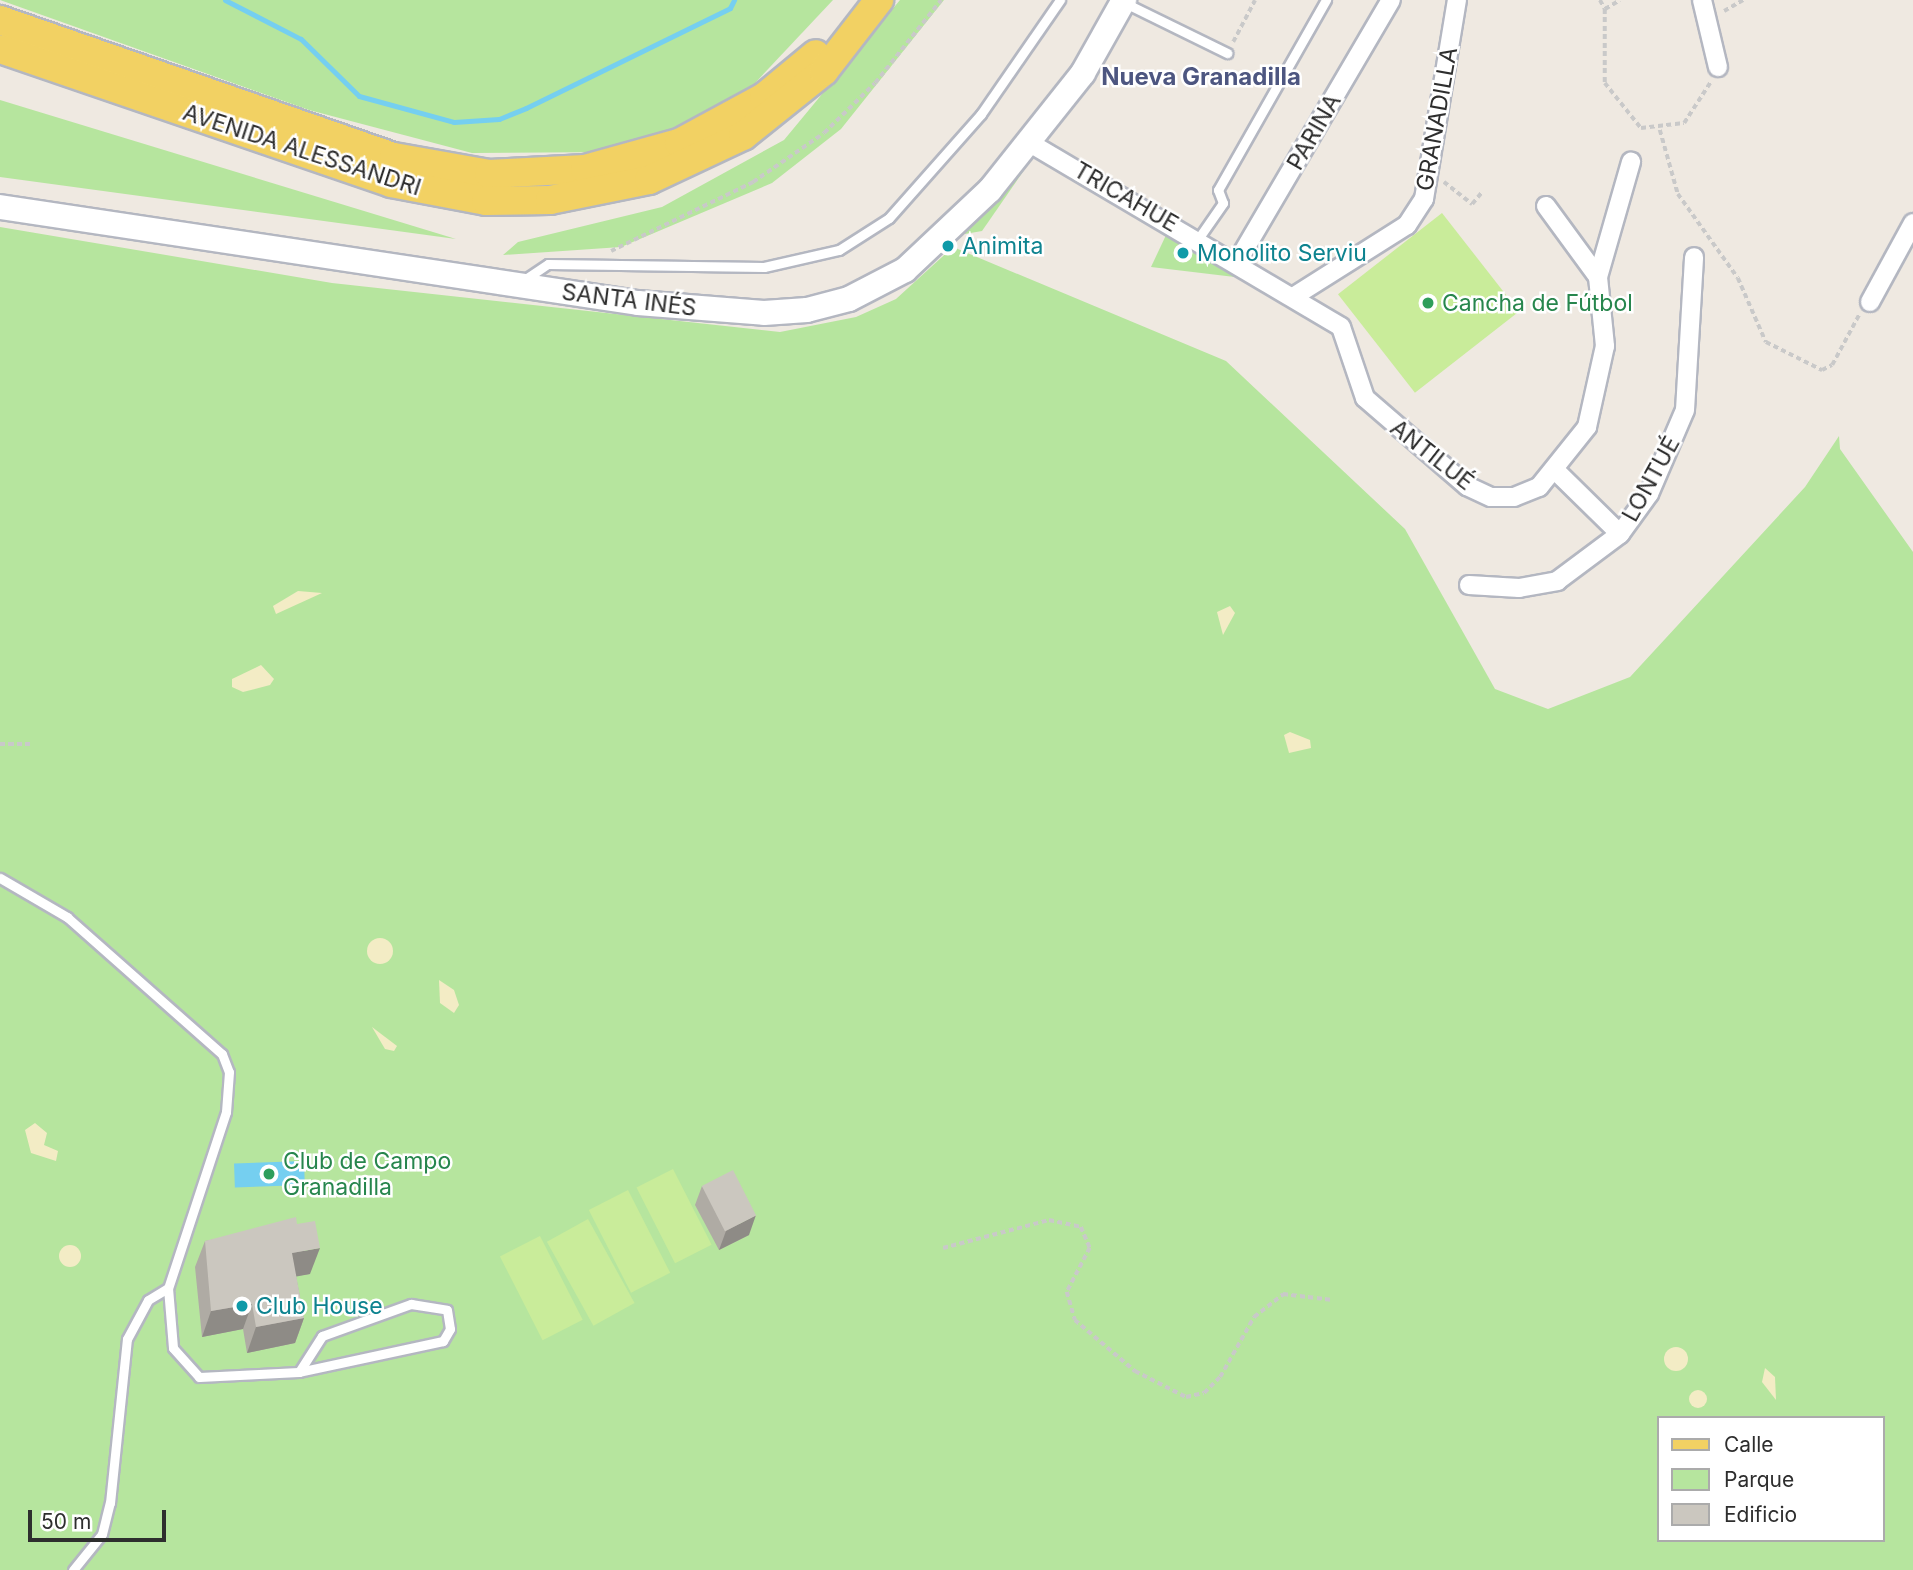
<!DOCTYPE html>
<html>
<head>
<meta charset="utf-8">
<style>
  body { margin:0 }
  #map { position:relative; width:1913px; height:1570px; overflow:hidden; background:#efe9e1; font-family:Inter,sans-serif }
  div>[style] { position:absolute }
  .green>* { inset:0; background:#b6e59e }
  .sand>* { inset:0; background:#f3ecc5 }
  .round { border-radius:50% }
  .pitch>* { inset:0; background:#c9ec9a; transform-origin:0 0 }
  .water>* { inset:0; background:#75cff0; transform-origin:0 0 }
  .stream>* { height:5px; margin:-2.5px; padding:0 2.5px; transform-origin:2.5px; border-radius:2.5px; background:#75cff0 }
  .path>* { height:3.5px; margin-top:-1.75px; transform-origin:0; background:repeating-linear-gradient(90deg,#c9c9c9 0 5px,transparent 0 8.5px) }
  .roads { filter:drop-shadow(2px 0 #b4b7c1) drop-shadow(-2px 0 #b4b7c1) drop-shadow(0 2px #b4b7c1) drop-shadow(0 -2px #b4b7c1) }
  .lane>* { height:9px; margin:-4.5px; padding:0 4.5px; transform-origin:4.5px; border-radius:4.5px; background:#fff }
  .street>* { height:18px; margin:-9px; padding:0 9px; transform-origin:9px; border-radius:9px; background:#fff }
  .secondary>* { height:24px; margin:-12px; padding:0 12px; transform-origin:12px; border-radius:12px; background:#fff }
  .primary>* { height:28px; margin:-14px; padding:0 14px; transform-origin:14px; border-radius:14px; background:#f2d163 }
  .wall>* { inset:0; background:#afaba4 }
  .shaded-wall>* { inset:0; background:#8e8b86 }
  .building>* { inset:0; background:#cbc7bf; transform-origin:0 0 }
  .dots>* { width:19px; height:19px; translate:-50% -50%; box-sizing:border-box; border:4px solid #fff; border-radius:50% }
  span { translate:-50% -50%; white-space:nowrap; text-align:center; line-height:1.15; -webkit-text-stroke:5px #fff; paint-order:stroke }
  .street-label { font-size:23px; color:#2e2e2e }
  .culture-label { font-size:23px; color:#0d838f }
  .left { translate:0 -50%; text-align:left }
  .leisure-label { font-size:23px; color:#27864d }
  .neighbourhood-label { font-size:24px; color:#4d5680; font-weight:700 }
  .legend { position:absolute; left:1657px; top:1416px; width:228px; height:126px; box-sizing:border-box; background:#fff; border:2px solid #ababab; margin:0; padding:9px 12px; list-style:none; font-size:21px; color:#2e2e2e }
  .legend li { display:flex; align-items:center; gap:14px; height:35px }
  .legend b { width:35px; border:2px solid #ababab }
  .scale { position:absolute; left:28px; top:1510px; width:138px; height:32px; box-sizing:border-box; border:4px solid #2e2e2e; border-top:0; padding-left:9px; font-size:21px; line-height:24px; white-space:nowrap; color:#2e2e2e; -webkit-text-stroke:5px #fff; paint-order:stroke }
</style>
</head>
<body>
<div id="map">
  <div class="green">
    <i style="clip-path:polygon(0 0,833px 0,740px 99px,616px 152px,472px 153px,309px 110px)"></i>
    <i style="clip-path:polygon(900px 0,944px 0,841px 129px,772px 183px,621px 247px,503px 255px,518px 242px,662px 207px,784px 140px)"></i>
    <i style="clip-path:polygon(0 100px,456px 239px,0 177px)"></i>
    <i style="clip-path:polygon(1029px 163px,982px 231px,959px 235px,1015px 177px)"></i>
    <i style="clip-path:polygon(evenodd,0 227px,332px 283px,780px 332px,856px 317px,896px 299px,953px 247px,1226px 361px,1405px 529px,1495px 689px,1548px 709px,1630px 677px,1805px 487px,1839px 436px,1840px 449px,1913px 552px,1913px 1570px,0 1570px,0 227px,1659px 1418px,1883px 1418px,1883px 1540px,1659px 1540px,1659px 1418px)"></i>
    <i style="clip-path:polygon(1167px 233px,1243px 278px,1151px 267px)"></i>
  </div>
  <div class="sand">
    <i style="clip-path:polygon(298px 591px,322px 593px,276px 614px,273px 606px)"></i>
    <i style="clip-path:polygon(1230px 606px,1235px 613px,1223px 635px,1217px 612px)"></i>
    <i style="clip-path:polygon(261px 665px,274px 679px,270px 685px,243px 692px,232px 687px,232px 679px)"></i>
    <i style="clip-path:polygon(1290px 732px,1310px 740px,1311px 748px,1289px 753px,1284px 735px)"></i>
    <i class="round" style="left:367px;top:938px;width:26px;height:26px"></i>
    <i style="clip-path:polygon(439px 980px,454px 990px,459px 1005px,454px 1013px,440px 1003px)"></i>
    <i style="clip-path:polygon(372px 1027px,397px 1046px,394px 1051px,385px 1049px)"></i>
    <i style="clip-path:polygon(35px 1123px,47px 1133px,44px 1145px,58px 1151px,56px 1161px,31px 1153px,25px 1130px)"></i>
    <i class="round" style="left:59px;top:1245px;width:22px;height:22px"></i>
    <i class="round" style="left:1664px;top:1347px;width:24px;height:24px"></i>
    <i style="clip-path:polygon(1765px 1368px,1775px 1377px,1776px 1400px,1762px 1382px)"></i>
    <i class="round" style="left:1689px;top:1390px;width:18px;height:18px"></i>
  </div>
  <div class="pitch">
    <i style="left:1442px;top:213px;width:125px;height:132px;rotate:52deg"></i>
    <i style="left:673px;top:1169px;width:85px;height:41px;rotate:63deg"></i>
    <i style="left:628px;top:1190px;width:93px;height:44px;rotate:63deg"></i>
    <i style="left:588px;top:1219px;width:96px;height:47px;rotate:61deg"></i>
    <i style="left:540px;top:1236px;width:94px;height:45px;rotate:63deg"></i>
  </div>
  <div class="water">
    <i style="left:304px;top:1161px;width:24px;height:70px;rotate:88deg"></i>
  </div>
  <div class="stream">
    <i style="left:225px;top:0;width:85px;rotate:27.2deg"></i>
    <i style="left:301px;top:39px;width:81px;rotate:44.5deg"></i>
    <i style="left:359px;top:96px;width:98px;rotate:15.3deg"></i>
    <i style="left:454px;top:122px;width:45px;rotate:-3.8deg"></i>
    <i style="left:499px;top:119px;width:29px;rotate:-22deg"></i>
    <i style="left:526px;top:108px;width:227px;rotate:-26.1deg"></i>
    <i style="left:730px;top:8px;width:9px;rotate:-63deg"></i>
  </div>
  <div class="path">
    <i style="left:1600px;top:0;width:10px;rotate:61deg"></i>
    <i style="left:1605px;top:9px;width:74px;rotate:90deg"></i>
    <i style="left:1605px;top:83px;width:58px;rotate:51.3deg"></i>
    <i style="left:1641px;top:128px;width:43px;rotate:-6.6deg"></i>
    <i style="left:1684px;top:123px;width:48px;rotate:-57deg"></i>
    <i style="left:1605px;top:9px;width:17px;rotate:-31deg"></i>
    <i style="left:1724px;top:11px;width:22px;rotate:-30deg"></i>
    <i style="left:1233px;top:42px;width:47px;rotate:-62.4deg"></i>
    <i style="left:1660px;top:130px;width:66px;rotate:74.3deg"></i>
    <i style="left:1678px;top:194px;width:103px;rotate:54.5deg"></i>
    <i style="left:1738px;top:278px;width:70px;rotate:66.4deg"></i>
    <i style="left:1766px;top:342px;width:63px;rotate:26.6deg"></i>
    <i style="left:1822px;top:370px;width:11px;rotate:-27deg"></i>
    <i style="left:1832px;top:365px;width:59px;rotate:-61.7deg"></i>
    <i style="left:1444px;top:182px;width:36px;rotate:38deg"></i>
    <i style="left:1472px;top:204px;width:16px;rotate:-50deg"></i>
    <i style="left:611px;top:251px;width:158px;rotate:-25.9deg"></i>
    <i style="left:753px;top:182px;width:86px;rotate:-34.6deg"></i>
    <i style="left:824px;top:133px;width:71px;rotate:-44.4deg"></i>
    <i style="left:875px;top:83px;width:106px;rotate:-51.5deg"></i>
    <i style="left:0;top:744px;width:30px"></i>
    <i style="left:943px;top:1248px;width:110px;rotate:-14.8deg"></i>
    <i style="left:1049px;top:1220px;width:33px;rotate:12deg"></i>
    <i style="left:1081px;top:1227px;width:23px;rotate:67deg"></i>
    <i style="left:1090px;top:1248px;width:50px;rotate:117.6deg"></i>
    <i style="left:1067px;top:1292px;width:29px;rotate:74deg"></i>
    <i style="left:1075px;top:1320px;width:79px;rotate:40.4deg"></i>
    <i style="left:1135px;top:1371px;width:57px;rotate:27deg"></i>
    <i style="left:1186px;top:1397px;width:18px;rotate:-13deg"></i>
    <i style="left:1204px;top:1393px;width:23px;rotate:-45deg"></i>
    <i style="left:1220px;top:1377px;width:69px;rotate:-60.5deg"></i>
    <i style="left:1254px;top:1317px;width:37px;rotate:-38deg"></i>
    <i style="left:1283px;top:1294px;width:50px;rotate:6.8deg"></i>
  </div>
  <div class="roads">
    <div class="lane">
      <i style="left:1125px;top:3px;width:114px;rotate:26.1deg"></i>
      <i style="left:1198px;top:239px;width:44px;rotate:-55.2deg"></i>
      <i style="left:1223px;top:203px;width:14px;rotate:-111deg"></i>
      <i style="left:1218px;top:190px;width:219px;rotate:-60.4deg"></i>
      <i style="left:521px;top:282px;width:32px;rotate:-34deg"></i>
      <i style="left:548px;top:264px;width:216px;rotate:0.8deg"></i>
      <i style="left:764px;top:267px;width:77px;rotate:-12.8deg"></i>
      <i style="left:839px;top:250px;width:59px;rotate:-32.6deg"></i>
      <i style="left:889px;top:218px;width:139px;rotate:-48.5deg"></i>
      <i style="left:981px;top:114px;width:139px;rotate:-55.3deg"></i>
      <i style="left:0;top:878px;width:78px;rotate:30.2deg"></i>
      <i style="left:67px;top:917px;width:207px;rotate:41.5deg"></i>
      <i style="left:222px;top:1054px;width:19px;rotate:69deg"></i>
      <i style="left:229px;top:1072px;width:40px;rotate:94.3deg"></i>
      <i style="left:226px;top:1112px;width:185px;rotate:108.2deg"></i>
      <i style="left:168px;top:1288px;width:60px;rotate:85.2deg"></i>
      <i style="left:173px;top:1348px;width:39px;rotate:48deg"></i>
      <i style="left:199px;top:1377px;width:100px;rotate:-2.9deg"></i>
      <i style="left:411px;top:1304px;width:36px;rotate:9deg"></i>
      <i style="left:447px;top:1310px;width:19px;rotate:81deg"></i>
      <i style="left:450px;top:1329px;width:14px;rotate:120deg"></i>
      <i style="left:443px;top:1341px;width:147px;rotate:167.9deg"></i>
      <i style="left:299px;top:1372px;width:43px;rotate:-57.4deg"></i>
      <i style="left:322px;top:1336px;width:95px;rotate:-19.8deg"></i>
      <i style="left:73px;top:1570px;width:46px;rotate:-51.1deg"></i>
      <i style="left:102px;top:1534px;width:32px;rotate:-76deg"></i>
      <i style="left:110px;top:1503px;width:165px;rotate:-84.1deg"></i>
      <i style="left:127px;top:1339px;width:44px;rotate:-61.7deg"></i>
      <i style="left:148px;top:1300px;width:23px;rotate:-31deg"></i>
    </div>
    <div class="street">
      <i style="left:1702px;top:0;width:69px;rotate:76.6deg"></i>
      <i style="left:1030px;top:143px;width:361px;rotate:30.6deg"></i>
      <i style="left:1341px;top:327px;width:75px;rotate:71.3deg"></i>
      <i style="left:1365px;top:398px;width:135px;rotate:40.8deg"></i>
      <i style="left:1467px;top:486px;width:26px;rotate:25deg"></i>
      <i style="left:1491px;top:497px;width:23px"></i>
      <i style="left:1514px;top:497px;width:27px;rotate:-22deg"></i>
      <i style="left:1539px;top:487px;width:77px;rotate:-51.3deg"></i>
      <i style="left:1587px;top:427px;width:83px;rotate:-77.5deg"></i>
      <i style="left:1605px;top:346px;width:69px;rotate:-95.8deg"></i>
      <i style="left:1598px;top:277px;width:120px;rotate:-74deg"></i>
      <i style="left:1546px;top:206px;width:88px;rotate:53.8deg"></i>
      <i style="left:1236px;top:264px;width:306px;rotate:-59.6deg"></i>
      <i style="left:1293px;top:297px;width:135px;rotate:-32.3deg"></i>
      <i style="left:1407px;top:225px;width:31px;rotate:-57deg"></i>
      <i style="left:1424px;top:199px;width:202px;rotate:-80.6deg"></i>
      <i style="left:1870px;top:302px;width:90px;rotate:-61.4deg"></i>
      <i style="left:1557px;top:472px;width:88px;rotate:44.5deg"></i>
      <i style="left:1469px;top:585px;width:50px;rotate:3.4deg"></i>
      <i style="left:1519px;top:588px;width:39px;rotate:-10deg"></i>
      <i style="left:1557px;top:581px;width:79px;rotate:-36.7deg"></i>
      <i style="left:1620px;top:534px;width:49px;rotate:-54.1deg"></i>
      <i style="left:1649px;top:494px;width:91px;rotate:-66.8deg"></i>
      <i style="left:1685px;top:410px;width:153px;rotate:-86.6deg"></i>
    </div>
    <div class="secondary">
      <i style="left:0;top:207px;width:645px;rotate:8.56deg"></i>
      <i style="left:638px;top:303px;width:126px;rotate:4.5deg"></i>
      <i style="left:764px;top:313px;width:43px;rotate:-4deg"></i>
      <i style="left:807px;top:310px;width:43px;rotate:-14.7deg"></i>
      <i style="left:849px;top:299px;width:63px;rotate:-27.4deg"></i>
      <i style="left:905px;top:270px;width:117px;rotate:-43.3deg"></i>
      <i style="left:990px;top:190px;width:149px;rotate:-51.5deg"></i>
      <i style="left:1083px;top:73px;width:84px;rotate:-60.7deg"></i>
    </div>
    <div class="primary">
      <i style="left:0;top:20px;width:417px;rotate:19.2deg"></i>
      <i style="left:394px;top:157px;width:97px;rotate:10.1deg"></i>
      <i style="left:489px;top:174px;width:96px;rotate:-3deg"></i>
      <i style="left:585px;top:169px;width:98px;rotate:-15.5deg"></i>
      <i style="left:679px;top:143px;width:97px;rotate:-28.4deg"></i>
      <i style="left:764px;top:97px;width:67px;rotate:-39.6deg"></i>
      <i style="left:0;top:49px;width:413px;rotate:18.9deg"></i>
      <i style="left:391px;top:183px;width:97px;rotate:10.7deg"></i>
      <i style="left:486px;top:201px;width:64px;rotate:-0.9deg"></i>
      <i style="left:550px;top:200px;width:101px;rotate:-11.4deg"></i>
      <i style="left:649px;top:180px;width:104px;rotate:-25.1deg"></i>
      <i style="left:743px;top:136px;width:104px;rotate:-38.7deg"></i>
      <i style="left:824px;top:71px;width:90px;rotate:-52.2deg"></i>
    </div>
  </div>
  <div class="wall">
    <i style="clip-path:polygon(702px 1186px,749px 1235px,719px 1250px,695px 1205px)"></i>
    <i style="clip-path:polygon(297px 1224px,310px 1274px,296px 1276px,304px 1318px,295px 1343px,247px 1353px,243px 1329px,202px 1337px,195px 1267px,205px 1241px)"></i>
  </div>
  <div class="shaded-wall">
    <i style="clip-path:polygon(756px 1215px,749px 1235px,719px 1250px,726px 1231px)"></i>
    <i style="clip-path:polygon(320px 1248px,310px 1274px,283px 1279px,292px 1253px)"></i>
    <i style="clip-path:polygon(252px 1304px,243px 1329px,202px 1337px,211px 1311px)"></i>
    <i style="clip-path:polygon(304px 1318px,295px 1343px,247px 1353px,256px 1327px)"></i>
  </div>
  <div class="building">
    <i style="left:733px;top:1170px;width:51px;height:35px;rotate:63deg"></i>
    <i style="clip-path:polygon(296px 1217px,297px 1224px,315px 1221px,320px 1248px,292px 1253px,304px 1318px,256px 1327px,252px 1304px,211px 1311px,205px 1241px)"></i>
  </div>
  <div class="dots">
    <i style="left:948px;top:246px;background:#0f9aa8"></i>
    <i style="left:1183px;top:253px;background:#0f9aa8"></i>
    <i style="left:1428px;top:303px;background:#2e9e5b"></i>
    <i style="left:269px;top:1174px;background:#2e9e5b"></i>
    <i style="left:242px;top:1306px;background:#0f9aa8"></i>
  </div>
  <div class="street-label">
    <span style="left:1437px;top:119px;rotate:-80deg">GRANADILLA</span>
    <span style="left:1314px;top:132px;rotate:-60deg">PARINA</span>
    <span style="left:302px;top:150px;rotate:18deg">AVENIDA ALESSANDRI</span>
    <span style="left:1126px;top:197px;rotate:30deg">TRICAHUE</span>
    <span style="left:629px;top:300px;rotate:7deg">SANTA INÉS</span>
    <span style="left:1432px;top:455px;rotate:38deg">ANTILUÉ</span>
    <span style="left:1651px;top:479px;rotate:-61deg">LONTUÉ</span>
  </div>
  <div class="culture-label">
    <span class="left" style="left:962px;top:246px">Animita</span>
    <span class="left" style="left:1197px;top:253px">Monolito Serviu</span>
    <span class="left" style="left:256px;top:1306px">Club House</span>
  </div>
  <div class="leisure-label">
    <span class="left" style="left:1442px;top:303px">Cancha de Fútbol</span>
    <span class="left" style="left:283px;top:1174px">Club de Campo<br>Granadilla</span>
  </div>
  <div class="neighbourhood-label">
    <span style="left:1201px;top:77px">Nueva Granadilla</span>
  </div>
  <ul class="legend">
  <li><b style="height:9px;background:#f2d163"></b>Calle</li>
  <li><b style="height:19px;background:#b6e59e"></b>Parque</li>
  <li><b style="height:19px;background:#cbc7bf"></b>Edificio</li>
  </ul>
  <div class="scale">50 m</div>
</div>
</body>
</html>
